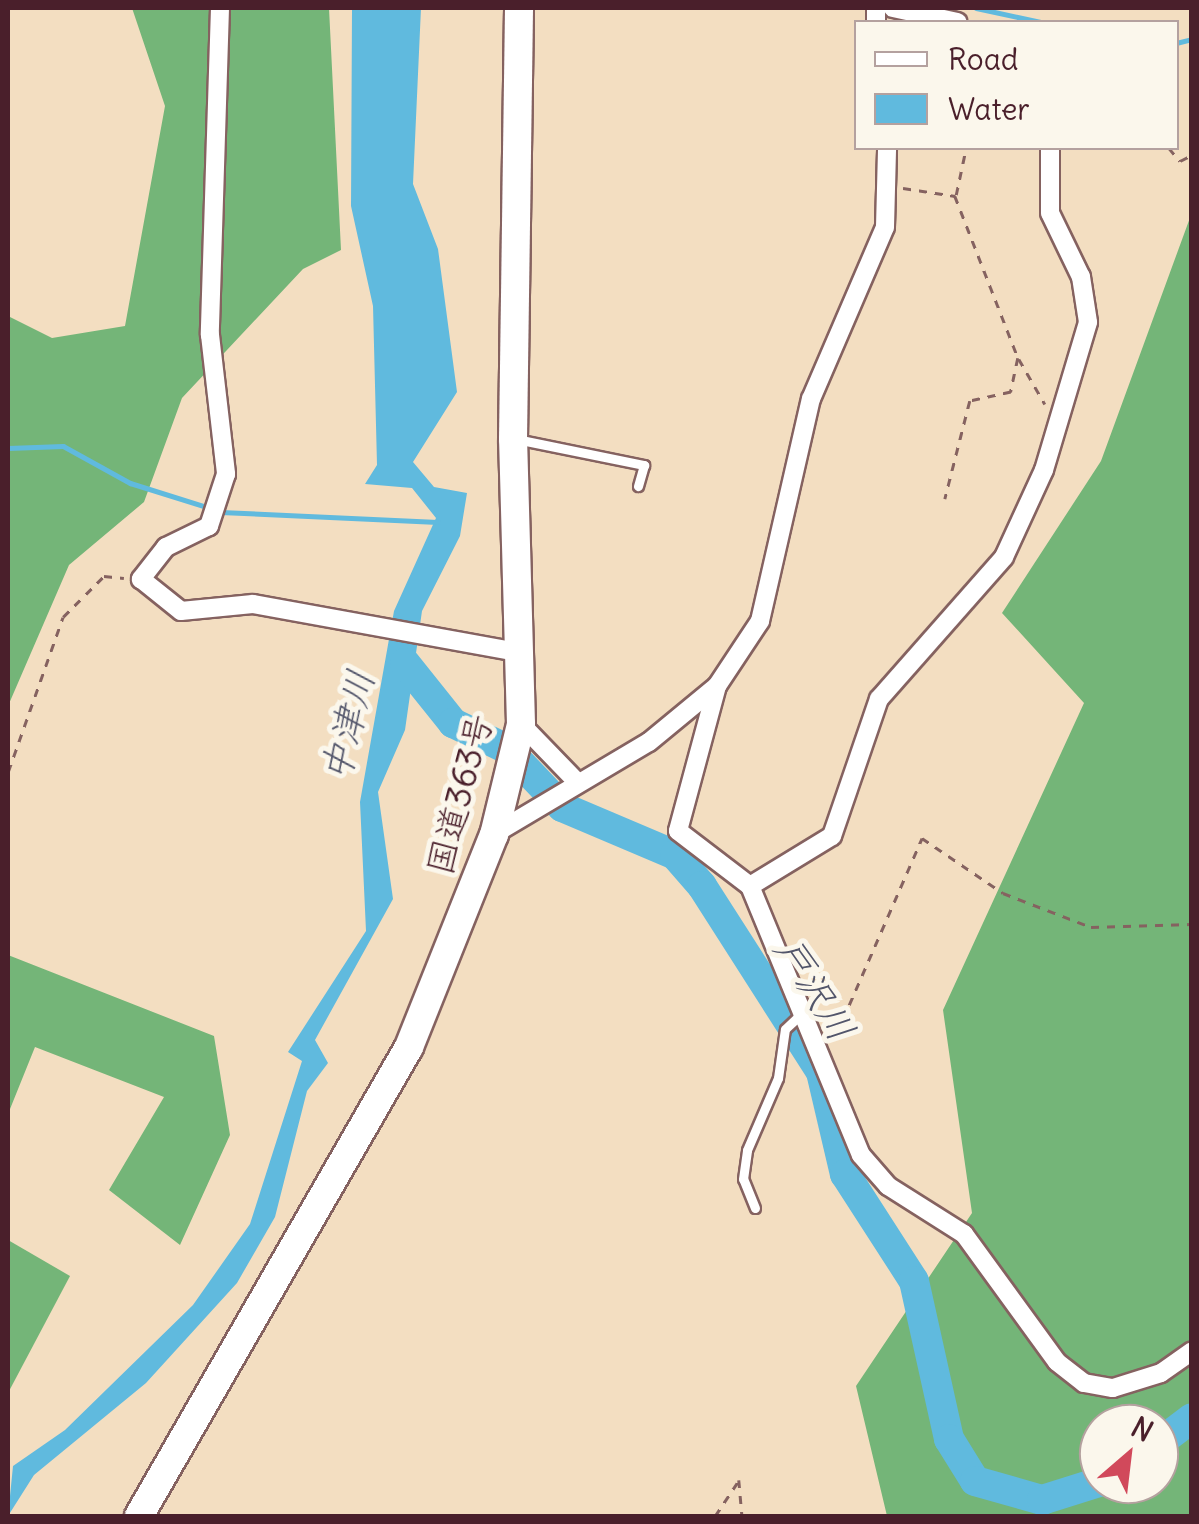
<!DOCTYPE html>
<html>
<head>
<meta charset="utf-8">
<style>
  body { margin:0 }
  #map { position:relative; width:1199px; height:1524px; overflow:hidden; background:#f3dec1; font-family:Delius,"Klee One",sans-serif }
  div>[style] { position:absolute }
  .forest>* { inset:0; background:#74b578 }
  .water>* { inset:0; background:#60bade }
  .stream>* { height:5px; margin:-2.5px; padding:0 2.5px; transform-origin:2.5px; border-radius:2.5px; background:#60bade }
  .river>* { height:30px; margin:-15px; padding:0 15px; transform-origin:15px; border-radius:15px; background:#60bade }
  .path>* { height:2.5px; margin-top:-1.25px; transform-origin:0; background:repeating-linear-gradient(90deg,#856260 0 8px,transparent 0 16px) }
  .roads { filter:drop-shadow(2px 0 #856260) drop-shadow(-2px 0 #856260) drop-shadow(0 2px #856260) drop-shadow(0 -2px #856260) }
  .service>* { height:9px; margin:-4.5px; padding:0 4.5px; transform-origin:4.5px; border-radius:4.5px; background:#fff }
  .minor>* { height:18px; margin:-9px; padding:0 9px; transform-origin:9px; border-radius:9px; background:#fff }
  .trunk>* { height:28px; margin:-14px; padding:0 14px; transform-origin:14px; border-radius:14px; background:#fff }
  span { translate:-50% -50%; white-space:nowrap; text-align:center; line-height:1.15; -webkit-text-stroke:10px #fbf7ec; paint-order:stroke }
  .street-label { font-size:35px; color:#4a1f2b }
  .water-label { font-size:38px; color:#52556a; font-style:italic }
  .frame { position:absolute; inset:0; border:10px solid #4a1f2b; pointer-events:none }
  .legend { position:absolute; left:854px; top:20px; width:325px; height:130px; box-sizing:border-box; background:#fbf7ec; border:2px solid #b4a19f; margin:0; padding:12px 18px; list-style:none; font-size:30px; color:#4a1f2b }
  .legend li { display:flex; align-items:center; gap:20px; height:50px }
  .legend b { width:50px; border:2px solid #b4a19f }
  .north { position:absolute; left:1079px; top:1404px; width:100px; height:100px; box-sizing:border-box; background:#fbf7ec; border:2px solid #b4a19f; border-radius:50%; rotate:28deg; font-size:28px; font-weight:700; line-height:40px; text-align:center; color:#4a1f2b }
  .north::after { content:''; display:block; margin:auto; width:35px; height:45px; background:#d1495b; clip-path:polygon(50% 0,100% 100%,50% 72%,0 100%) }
</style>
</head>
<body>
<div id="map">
  <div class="forest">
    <i style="clip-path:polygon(132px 8px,329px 8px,341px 250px,303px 269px,182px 398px,144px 502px,69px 565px,8px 706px,8px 316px,52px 338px,125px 326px,165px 106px)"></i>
    <i style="clip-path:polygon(evenodd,1191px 215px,1191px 1516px,887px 1516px,856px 1386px,972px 1213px,943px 1010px,1084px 703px,1002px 613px,1101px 461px,1191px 215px,1099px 1424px,1159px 1424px,1159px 1484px,1099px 1484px,1099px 1424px)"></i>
    <i style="clip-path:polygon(8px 955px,214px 1036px,230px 1135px,180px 1245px,109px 1190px,164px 1097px,35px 1047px,8px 1114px)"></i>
    <i style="clip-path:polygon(8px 1240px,70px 1276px,8px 1393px)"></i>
  </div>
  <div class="water">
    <i style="clip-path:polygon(352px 8px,421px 8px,413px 184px,438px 249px,457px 392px,413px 462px,434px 487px,467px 493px,460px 536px,422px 611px,405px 730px,378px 792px,393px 899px,315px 1040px,328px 1063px,307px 1091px,275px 1217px,237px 1283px,146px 1383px,34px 1475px,8px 1516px,13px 1466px,65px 1430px,193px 1305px,250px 1224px,302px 1061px,288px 1052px,366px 931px,360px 802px,394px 611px,436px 518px,412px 488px,365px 484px,377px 465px,373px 306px,351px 206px)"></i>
  </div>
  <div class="stream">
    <i style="left:976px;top:8px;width:66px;rotate:12.3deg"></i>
    <i style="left:1072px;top:22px;width:6px"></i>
    <i style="left:1176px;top:43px;width:16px;rotate:-14deg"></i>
    <i style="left:8px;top:448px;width:55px;rotate:-2.1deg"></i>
    <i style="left:63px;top:446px;width:77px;rotate:28.9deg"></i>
    <i style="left:130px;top:483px;width:84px;rotate:17.4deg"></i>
    <i style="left:220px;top:512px;width:218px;rotate:2.6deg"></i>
  </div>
  <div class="river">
    <i style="left:405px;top:663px;width:77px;rotate:51.3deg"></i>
    <i style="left:453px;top:723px;width:60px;rotate:25.7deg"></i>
    <i style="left:507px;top:749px;width:80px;rotate:46.5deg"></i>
    <i style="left:562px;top:807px;width:123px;rotate:23deg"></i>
    <i style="left:675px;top:855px;width:41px;rotate:48.9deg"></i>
    <i style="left:702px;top:886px;width:221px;rotate:57.4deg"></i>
    <i style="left:821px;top:1072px;width:105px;rotate:76.8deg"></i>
    <i style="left:845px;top:1174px;width:127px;rotate:57.2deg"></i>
    <i style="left:914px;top:1281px;width:162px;rotate:77.5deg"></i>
    <i style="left:949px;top:1439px;width:49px;rotate:58.2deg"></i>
    <i style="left:975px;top:1481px;width:70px;rotate:15.8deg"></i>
    <i style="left:1042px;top:1500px;width:60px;rotate:-17.5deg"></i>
    <i style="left:1159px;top:1443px;width:41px;rotate:-37.1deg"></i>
  </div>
  <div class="path">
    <i style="left:1169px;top:148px;width:17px;rotate:50deg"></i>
    <i style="left:1180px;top:161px;width:13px;rotate:-27deg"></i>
    <i style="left:903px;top:188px;width:53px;rotate:8.7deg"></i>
    <i style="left:955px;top:196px;width:174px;rotate:68.7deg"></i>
    <i style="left:1018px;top:358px;width:35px;rotate:102deg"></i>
    <i style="left:1011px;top:392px;width:42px;rotate:167.6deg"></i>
    <i style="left:970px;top:401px;width:101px;rotate:104.3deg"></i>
    <i style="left:956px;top:195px;width:48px;rotate:-78deg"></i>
    <i style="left:1019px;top:359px;width:52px;rotate:60deg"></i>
    <i style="left:8px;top:772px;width:164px;rotate:-70.5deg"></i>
    <i style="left:63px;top:617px;width:58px;rotate:-45deg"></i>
    <i style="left:104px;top:576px;width:20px;rotate:6deg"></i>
    <i style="left:827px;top:1020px;width:27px;rotate:-34deg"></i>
    <i style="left:849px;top:1005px;width:182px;rotate:-66.4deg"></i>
    <i style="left:922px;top:838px;width:98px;rotate:34.2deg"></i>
    <i style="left:1003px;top:893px;width:94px;rotate:21.1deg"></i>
    <i style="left:1091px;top:927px;width:101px;rotate:-1.7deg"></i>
    <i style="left:8px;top:1157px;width:109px;rotate:90deg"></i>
    <i style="left:715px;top:1516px;width:43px;rotate:-56.3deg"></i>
    <i style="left:739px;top:1480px;width:36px;rotate:85deg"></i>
  </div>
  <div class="roads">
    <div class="service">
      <i style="left:516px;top:439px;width:131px;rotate:11.5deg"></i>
      <i style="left:644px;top:465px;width:22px;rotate:106deg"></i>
      <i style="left:755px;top:1208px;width:31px;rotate:-112deg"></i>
      <i style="left:743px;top:1179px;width:29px;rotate:-82deg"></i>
      <i style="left:747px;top:1150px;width:78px;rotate:-66.7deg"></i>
      <i style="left:778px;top:1078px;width:49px;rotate:-81.9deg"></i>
      <i style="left:785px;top:1029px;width:16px;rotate:-43deg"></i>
    </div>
    <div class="minor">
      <i style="left:220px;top:8px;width:327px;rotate:91.8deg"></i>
      <i style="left:210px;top:335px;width:140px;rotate:83.4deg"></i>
      <i style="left:226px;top:474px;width:55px;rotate:108.1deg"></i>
      <i style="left:209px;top:526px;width:48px;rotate:154deg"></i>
      <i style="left:166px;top:547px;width:41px;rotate:128deg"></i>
      <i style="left:141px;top:579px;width:51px;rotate:38.7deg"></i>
      <i style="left:181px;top:611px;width:72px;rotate:-5.6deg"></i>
      <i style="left:253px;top:604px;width:273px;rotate:10.3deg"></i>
      <i style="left:893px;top:8px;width:66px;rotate:12.2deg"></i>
      <i style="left:876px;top:22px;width:14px;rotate:-90deg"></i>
      <i style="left:717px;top:686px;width:150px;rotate:105.1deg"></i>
      <i style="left:678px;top:831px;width:91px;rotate:37.4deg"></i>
      <i style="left:750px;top:886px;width:291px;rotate:67.6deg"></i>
      <i style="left:861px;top:1155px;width:41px;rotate:48.9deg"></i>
      <i style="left:888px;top:1186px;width:90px;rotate:32.3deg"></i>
      <i style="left:964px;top:1234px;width:158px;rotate:54deg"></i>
      <i style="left:1057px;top:1362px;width:34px;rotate:38deg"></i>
      <i style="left:1084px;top:1383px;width:29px;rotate:10deg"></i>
      <i style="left:1113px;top:1388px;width:50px;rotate:-17.4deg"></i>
      <i style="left:1161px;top:1373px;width:38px;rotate:-35deg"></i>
      <i style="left:521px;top:724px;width:79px;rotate:46deg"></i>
      <i style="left:494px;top:834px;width:180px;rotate:-30.7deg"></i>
      <i style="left:649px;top:742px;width:88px;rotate:-39.5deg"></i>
      <i style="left:717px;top:686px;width:78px;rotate:-56.5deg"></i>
      <i style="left:760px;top:621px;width:228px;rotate:-77.1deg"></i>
      <i style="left:811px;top:399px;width:187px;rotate:-66.7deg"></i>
      <i style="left:885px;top:227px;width:79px;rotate:-88.5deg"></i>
      <i style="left:750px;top:886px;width:96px;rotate:-31.4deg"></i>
      <i style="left:832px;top:836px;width:145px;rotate:-71.1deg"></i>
      <i style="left:879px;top:699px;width:189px;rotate:-48.6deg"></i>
      <i style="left:1004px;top:557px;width:96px;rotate:-65.3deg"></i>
      <i style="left:1044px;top:470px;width:154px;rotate:-73.4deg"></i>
      <i style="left:1088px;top:322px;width:46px;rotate:-98.8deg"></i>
      <i style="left:1081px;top:277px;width:71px;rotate:-115.8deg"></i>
      <i style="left:1050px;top:213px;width:65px;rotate:-90deg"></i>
    </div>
    <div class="trunk">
      <i style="left:139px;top:1516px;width:541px;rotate:-60.07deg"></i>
      <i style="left:409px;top:1047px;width:228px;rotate:-68.2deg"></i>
      <i style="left:494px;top:835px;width:114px;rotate:-76.3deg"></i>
      <i style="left:521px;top:724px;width:285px;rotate:-91.6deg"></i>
      <i style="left:513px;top:439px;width:431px;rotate:-89.2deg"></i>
    </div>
  </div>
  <div class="street-label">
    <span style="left:459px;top:794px;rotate:-75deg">国道363号</span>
  </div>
  <div class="water-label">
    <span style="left:348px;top:726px;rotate:-76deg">中津川</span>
    <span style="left:815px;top:989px;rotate:58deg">戸沢川</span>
  </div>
  <div class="frame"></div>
  <ul class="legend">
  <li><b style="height:12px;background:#fff"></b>Road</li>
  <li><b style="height:28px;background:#60bade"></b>Water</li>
  </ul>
  <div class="north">N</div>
</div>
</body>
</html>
